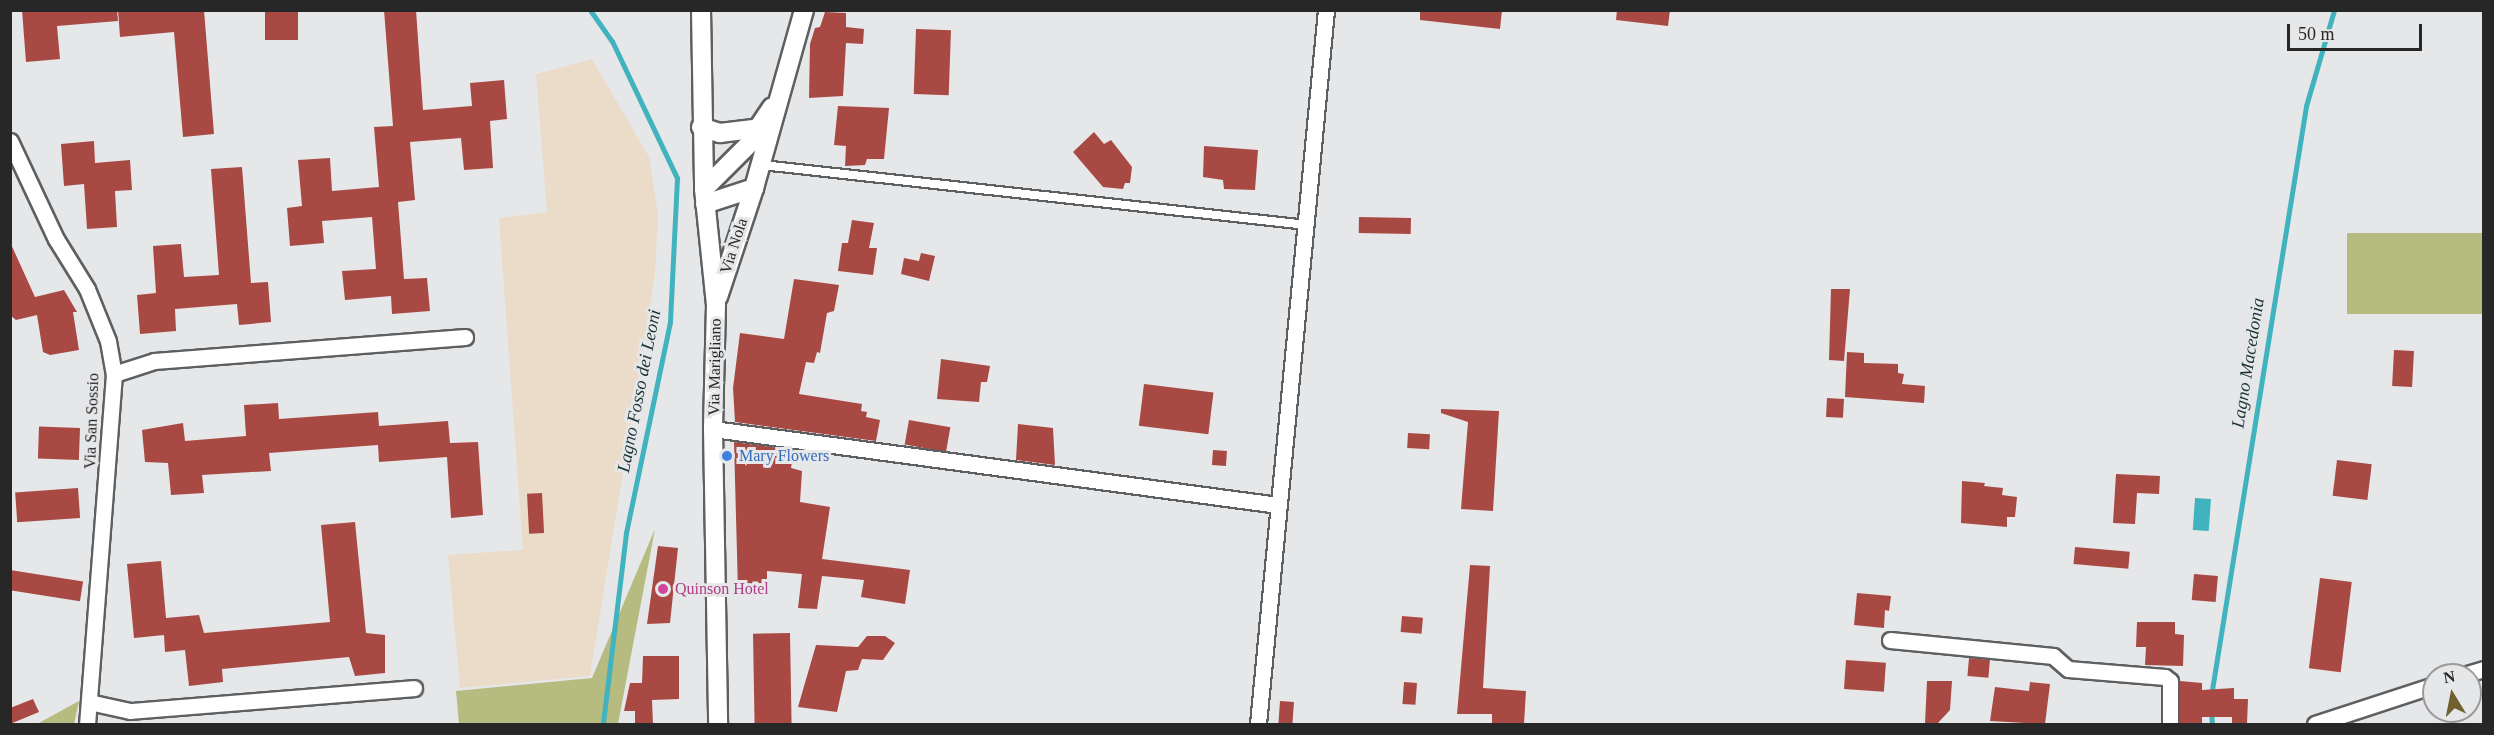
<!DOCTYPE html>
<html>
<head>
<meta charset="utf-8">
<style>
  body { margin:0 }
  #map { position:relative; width:2494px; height:735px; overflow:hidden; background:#e6e7e9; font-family:Georgia,serif }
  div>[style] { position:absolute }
  .commercial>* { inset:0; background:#ebdbc9 }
  .green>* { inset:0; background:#b6bc80; transform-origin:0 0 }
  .water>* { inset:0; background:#41b3bf; transform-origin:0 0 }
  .stream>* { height:5px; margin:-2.5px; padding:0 2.5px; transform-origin:2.5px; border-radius:2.5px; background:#41b3bf }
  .building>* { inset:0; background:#a94944; transform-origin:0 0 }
  .roads { filter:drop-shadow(2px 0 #5e5f60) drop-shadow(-2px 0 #5e5f60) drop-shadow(0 2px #5e5f60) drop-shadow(0 -2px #5e5f60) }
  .service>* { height:8px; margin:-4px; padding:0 4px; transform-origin:4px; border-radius:4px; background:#fff }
  .minor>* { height:15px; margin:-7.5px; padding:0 7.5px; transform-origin:7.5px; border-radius:7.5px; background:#fff }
  .tertiary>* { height:18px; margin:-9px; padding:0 9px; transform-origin:9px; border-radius:9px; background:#fff }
  .dots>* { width:16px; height:16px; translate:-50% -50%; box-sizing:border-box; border:3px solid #e6e7e9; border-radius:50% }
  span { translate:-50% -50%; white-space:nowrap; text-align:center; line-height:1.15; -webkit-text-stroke:6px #e6e7e9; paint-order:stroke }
  .street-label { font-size:16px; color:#272727 }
  .shop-label { font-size:16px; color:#366cbe }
  .left { translate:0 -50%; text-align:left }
  .hotel-label { font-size:16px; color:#b23c85 }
  .water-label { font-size:18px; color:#1a3436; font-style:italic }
  .frame { position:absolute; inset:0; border:12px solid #272727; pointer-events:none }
  .north { position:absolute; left:2422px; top:663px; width:60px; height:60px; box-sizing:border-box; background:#e6e7e9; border:2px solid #9a9a9b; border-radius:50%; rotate:350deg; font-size:16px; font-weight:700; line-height:24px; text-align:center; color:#272727 }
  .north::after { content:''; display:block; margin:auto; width:21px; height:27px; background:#71612f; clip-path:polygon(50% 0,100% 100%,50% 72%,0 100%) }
  .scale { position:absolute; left:2287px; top:24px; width:135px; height:27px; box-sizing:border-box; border:3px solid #272727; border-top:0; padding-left:8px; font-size:18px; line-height:21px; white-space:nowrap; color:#272727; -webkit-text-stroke:4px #e6e7e9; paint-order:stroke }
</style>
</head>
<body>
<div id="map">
  <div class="commercial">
    <i style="clip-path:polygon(592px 59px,649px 157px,658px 214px,655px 275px,590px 676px,460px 688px,448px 555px,523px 550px,499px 218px,547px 212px,536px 74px)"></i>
  </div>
  <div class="green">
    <i style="left:2483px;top:233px;width:81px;height:136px;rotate:90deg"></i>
    <i style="clip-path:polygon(655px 529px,618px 724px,459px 724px,456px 691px,592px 678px)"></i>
    <i style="clip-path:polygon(79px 701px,74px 724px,37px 724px)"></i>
  </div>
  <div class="water">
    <i style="left:2195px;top:498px;width:16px;height:32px;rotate:4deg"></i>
  </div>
  <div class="stream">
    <i style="left:590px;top:10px;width:38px;rotate:55deg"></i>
    <i style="left:612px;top:41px;width:152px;rotate:64.6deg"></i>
    <i style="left:677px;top:178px;width:144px;rotate:92.8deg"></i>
    <i style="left:670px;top:322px;width:216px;rotate:101.8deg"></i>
    <i style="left:626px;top:533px;width:192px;rotate:96.9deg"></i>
    <i style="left:2211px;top:696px;width:598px;rotate:-80.85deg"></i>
    <i style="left:2306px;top:106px;width:100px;rotate:-73.7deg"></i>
    <i style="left:2211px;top:711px;width:13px;rotate:86deg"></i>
  </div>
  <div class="building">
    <i style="clip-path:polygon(22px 10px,117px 10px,118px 21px,57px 26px,60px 59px,26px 62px)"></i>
    <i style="clip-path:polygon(118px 10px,204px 10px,214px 134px,183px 137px,174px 32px,120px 37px)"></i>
    <i style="left:265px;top:10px;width:33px;height:30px"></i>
    <i style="clip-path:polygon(384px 10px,416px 10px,423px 110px,472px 106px,470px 83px,504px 80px,507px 119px,490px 121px,493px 168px,464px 170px,461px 138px,410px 142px,415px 200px,398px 202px,404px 279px,427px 278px,430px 311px,392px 314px,391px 296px,345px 300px,342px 271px,376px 269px,372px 217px,322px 221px,324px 243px,290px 246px,287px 208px,302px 206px,298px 160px,330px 158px,332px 191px,379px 187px,374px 127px,393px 126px)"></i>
    <i style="clip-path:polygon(1420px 10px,1502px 10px,1500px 29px,1420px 20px)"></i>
    <i style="clip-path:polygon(1617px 10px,1670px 10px,1668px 26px,1616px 20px)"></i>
    <i style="clip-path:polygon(825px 12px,846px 13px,846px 27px,864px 29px,863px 44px,846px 43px,843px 96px,809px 98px,810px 44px,815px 28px,820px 27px)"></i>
    <i style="left:916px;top:29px;width:35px;height:65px;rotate:2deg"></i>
    <i style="clip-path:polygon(838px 106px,889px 108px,884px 159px,867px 159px,865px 165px,845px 166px,846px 146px,834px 145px)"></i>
    <i style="clip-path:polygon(1094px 132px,1104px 144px,1111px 140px,1132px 167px,1130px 183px,1125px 183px,1123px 189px,1103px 187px,1073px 152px)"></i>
    <i style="clip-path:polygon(94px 141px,95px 163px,130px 160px,132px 190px,115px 191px,117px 227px,87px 229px,84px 184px,64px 186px,61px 144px)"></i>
    <i style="clip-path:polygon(1204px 146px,1258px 150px,1255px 190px,1224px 189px,1223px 180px,1203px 177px)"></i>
    <i style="clip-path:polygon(242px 167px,251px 283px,268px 282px,271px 322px,239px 325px,237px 304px,175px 309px,176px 331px,140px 334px,137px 295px,156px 293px,153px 246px,181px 244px,184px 277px,219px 275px,211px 169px)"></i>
    <i style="left:1359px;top:217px;width:52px;height:16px;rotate:1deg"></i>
    <i style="clip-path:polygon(852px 220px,874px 223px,869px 248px,877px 248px,873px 275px,838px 271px,842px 243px,848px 243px)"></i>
    <i style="clip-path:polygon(10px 242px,35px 297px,64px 290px,77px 312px,73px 312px,79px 350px,50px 355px,43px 352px,37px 315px,16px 320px,10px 315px)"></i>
    <i style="clip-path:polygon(921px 253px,935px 256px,929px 281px,901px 274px,904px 258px,919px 261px)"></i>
    <i style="clip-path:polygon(794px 279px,839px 285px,834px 311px,827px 313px,820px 353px,817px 352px,814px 363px,806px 362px,799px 394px,862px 404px,861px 411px,867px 412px,866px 417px,880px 420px,876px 441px,735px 422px,733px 388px,740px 333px,784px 339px)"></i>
    <i style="clip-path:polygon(1831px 289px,1850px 289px,1844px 361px,1829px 360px)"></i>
    <i style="left:2394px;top:350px;width:20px;height:36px;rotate:3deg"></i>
    <i style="clip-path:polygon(1847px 352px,1864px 353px,1864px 363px,1898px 364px,1898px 373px,1904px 374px,1902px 384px,1925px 386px,1924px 403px,1845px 397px)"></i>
    <i style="clip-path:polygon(941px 359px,990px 366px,987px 382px,981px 382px,979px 402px,937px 399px)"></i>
    <i style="left:1144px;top:384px;width:70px;height:42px;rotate:7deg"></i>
    <i style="left:1827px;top:398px;width:17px;height:19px;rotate:3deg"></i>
    <i style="clip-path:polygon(278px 403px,279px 419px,378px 412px,379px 426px,448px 421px,450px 443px,478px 442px,483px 515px,451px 518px,447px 457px,379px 462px,378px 445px,269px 453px,271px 471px,202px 475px,204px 493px,171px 495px,168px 463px,145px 462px,142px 430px,183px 423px,185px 441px,246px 436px,244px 405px)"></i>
    <i style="clip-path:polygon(1441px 409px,1499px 411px,1493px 511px,1461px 509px,1468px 422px,1441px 413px)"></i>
    <i style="left:909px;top:420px;width:42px;height:25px;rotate:10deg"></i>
    <i style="clip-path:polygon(1018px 424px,1053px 428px,1055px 465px,1016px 460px)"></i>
    <i style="left:80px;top:428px;width:32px;height:41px;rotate:92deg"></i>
    <i style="left:1408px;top:433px;width:22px;height:15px;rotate:3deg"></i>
    <i style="clip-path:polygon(734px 442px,794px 450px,791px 468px,802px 471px,800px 502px,830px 507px,822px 559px,910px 570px,905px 604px,861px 597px,864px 580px,822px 576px,817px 609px,798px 608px,802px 574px,767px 571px,767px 592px,738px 591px)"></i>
    <i style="left:1213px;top:450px;width:14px;height:15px;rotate:4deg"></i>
    <i style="left:2337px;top:460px;width:35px;height:36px;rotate:7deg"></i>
    <i style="clip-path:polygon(2116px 474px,2160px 476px,2159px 494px,2137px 493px,2135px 524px,2113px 523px)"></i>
    <i style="clip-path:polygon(1962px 481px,1985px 483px,1984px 486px,2003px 488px,2002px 495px,2017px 497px,2015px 517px,2007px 517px,2007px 527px,1961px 523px)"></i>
    <i style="left:78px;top:488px;width:30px;height:63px;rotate:86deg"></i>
    <i style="left:542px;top:493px;width:40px;height:15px;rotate:87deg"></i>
    <i style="clip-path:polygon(355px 522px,366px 633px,385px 635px,385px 673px,355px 676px,349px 657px,222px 669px,223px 682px,189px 686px,185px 650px,165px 652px,164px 635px,134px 638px,127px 564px,161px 561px,166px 618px,199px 615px,204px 633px,330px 622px,321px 525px)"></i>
    <i style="clip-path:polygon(658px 546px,678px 548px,670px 623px,647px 624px)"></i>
    <i style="left:2075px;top:547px;width:55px;height:17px;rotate:5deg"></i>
    <i style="clip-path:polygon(1470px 565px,1490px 566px,1483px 688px,1526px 691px,1524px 724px,1492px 724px,1492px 714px,1457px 714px)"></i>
    <i style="left:10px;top:570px;width:74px;height:20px;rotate:9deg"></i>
    <i style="left:2194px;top:574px;width:24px;height:26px;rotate:5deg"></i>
    <i style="left:2320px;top:578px;width:32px;height:91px;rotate:7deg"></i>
    <i style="clip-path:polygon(1857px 593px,1891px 596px,1889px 611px,1885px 610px,1884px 628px,1854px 625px)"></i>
    <i style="left:1402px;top:616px;width:21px;height:16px;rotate:5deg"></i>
    <i style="clip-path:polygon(2137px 622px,2175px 622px,2175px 634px,2184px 635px,2183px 666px,2145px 665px,2146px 647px,2136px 647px)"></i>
    <i style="left:790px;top:633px;width:91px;height:37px;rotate:89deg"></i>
    <i style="clip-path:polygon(867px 636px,885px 636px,895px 643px,883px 660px,862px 659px,858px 670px,846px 671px,837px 712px,798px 707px,816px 645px,858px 647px)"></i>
    <i style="clip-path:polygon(643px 656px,679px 656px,679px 699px,652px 700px,653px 724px,635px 724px,635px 711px,624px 711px,630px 683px,642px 683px)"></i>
    <i style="left:1969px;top:658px;width:21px;height:18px;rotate:5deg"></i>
    <i style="left:1846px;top:660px;width:40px;height:29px;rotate:4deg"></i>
    <i style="clip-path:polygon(1927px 681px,1952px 681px,1950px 710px,1937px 724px,1925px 724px)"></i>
    <i style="clip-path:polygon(2180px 681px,2202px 683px,2202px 690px,2234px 688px,2234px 699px,2248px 699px,2247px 724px,2232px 724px,2232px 717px,2202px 717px,2202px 724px,2180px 724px)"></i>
    <i style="left:1404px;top:682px;width:13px;height:22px;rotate:4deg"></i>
    <i style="clip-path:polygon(2030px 682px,2050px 684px,2045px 724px,1990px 721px,1995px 687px,2029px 691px)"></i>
    <i style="clip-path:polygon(33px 699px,39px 712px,10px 724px,10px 708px)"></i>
    <i style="left:1280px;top:701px;width:14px;height:23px;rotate:4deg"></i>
  </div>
  <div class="roads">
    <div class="service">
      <i style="left:762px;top:165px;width:548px;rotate:6.28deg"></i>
    </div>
    <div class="minor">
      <i style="left:10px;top:141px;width:108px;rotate:64.9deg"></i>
      <i style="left:56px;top:239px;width:59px;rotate:58.2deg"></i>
      <i style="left:87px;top:289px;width:56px;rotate:68deg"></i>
      <i style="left:108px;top:341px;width:34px;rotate:80deg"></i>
      <i style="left:114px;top:374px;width:351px;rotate:94.4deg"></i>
      <i style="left:114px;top:374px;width:42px;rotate:-18deg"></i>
      <i style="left:154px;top:361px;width:312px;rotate:-4.4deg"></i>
      <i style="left:713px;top:429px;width:570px;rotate:7.66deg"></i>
      <i style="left:1890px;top:640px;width:164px;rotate:5.6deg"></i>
      <i style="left:2053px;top:656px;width:20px;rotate:41deg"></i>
      <i style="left:2068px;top:669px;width:97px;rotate:4.7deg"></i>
      <i style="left:2165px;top:677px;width:6px;rotate:39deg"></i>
      <i style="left:2170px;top:681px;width:43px;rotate:90deg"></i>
      <i style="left:2464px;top:675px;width:21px;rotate:-17deg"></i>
      <i style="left:89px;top:702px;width:42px;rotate:12.4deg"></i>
      <i style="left:130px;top:711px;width:285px;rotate:-4.6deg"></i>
      <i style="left:1258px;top:724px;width:717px;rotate:-84.56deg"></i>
      <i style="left:2315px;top:724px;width:125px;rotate:-18.1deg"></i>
    </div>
    <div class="tertiary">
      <i style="left:701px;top:10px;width:179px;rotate:89deg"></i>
      <i style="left:704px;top:189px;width:117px;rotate:84.1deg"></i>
      <i style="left:716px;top:305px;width:124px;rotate:91.4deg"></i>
      <i style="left:713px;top:429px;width:295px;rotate:89deg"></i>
      <i style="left:701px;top:127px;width:20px;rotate:18deg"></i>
      <i style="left:720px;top:133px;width:38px;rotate:-7deg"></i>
      <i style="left:758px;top:128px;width:25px;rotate:-56deg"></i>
      <i style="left:704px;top:189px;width:66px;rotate:-45deg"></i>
      <i style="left:751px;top:142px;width:16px;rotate:-63deg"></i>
      <i style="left:705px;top:204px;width:52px;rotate:-18.1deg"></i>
      <i style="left:718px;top:297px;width:115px;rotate:-71.7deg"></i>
      <i style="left:754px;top:188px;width:185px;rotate:-74.3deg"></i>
    </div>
  </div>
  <div class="dots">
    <i style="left:727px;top:456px;background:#3f7fe0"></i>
    <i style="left:663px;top:589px;background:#d1479c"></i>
  </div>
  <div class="street-label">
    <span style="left:734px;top:246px;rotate:-72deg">Via Nola</span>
    <span style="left:715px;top:367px;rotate:-89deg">Via Marigliano</span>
    <span style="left:92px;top:421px;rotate:-88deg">Via San Sossio</span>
  </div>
  <div class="shop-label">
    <span class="left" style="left:739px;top:456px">Mary Flowers</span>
  </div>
  <div class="hotel-label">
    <span class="left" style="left:675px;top:589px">Quinson Hotel</span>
  </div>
  <div class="water-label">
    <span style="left:2248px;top:363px;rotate:-81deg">Lagno Macedonia</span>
    <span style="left:639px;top:391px;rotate:-79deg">Lagno Fosso dei Leoni</span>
  </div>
  <div class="frame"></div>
  <div class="north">N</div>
  <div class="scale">50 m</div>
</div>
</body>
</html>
